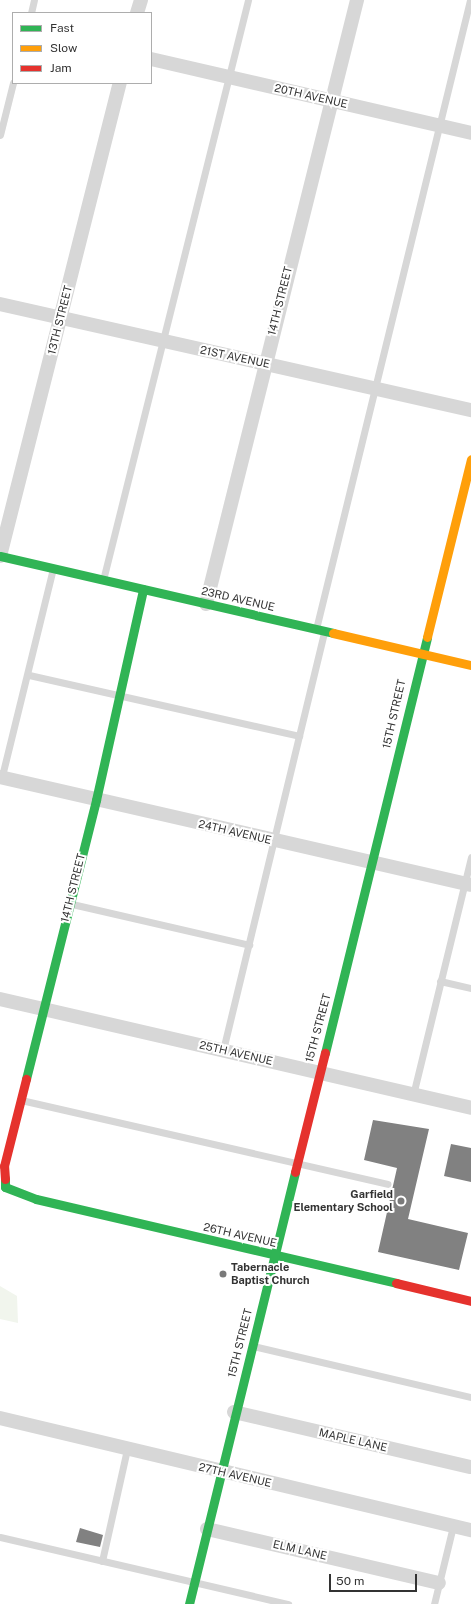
<!DOCTYPE html>
<html>
<head>
<meta charset="utf-8">
<style>
  body { margin:0 }
  #map { position:relative; width:471px; height:1604px; overflow:hidden; background:#fff; font-family:"Public Sans",sans-serif }
  div>[style] { position:absolute }
  .green>* { inset:0; background:#f1f5ed }
  .building>* { inset:0; background:#818181 }
  .lane>* { height:7px; margin:-3.5px; padding:0 3.5px; transform-origin:3.5px; border-radius:3.5px; background:#d7d7d7 }
  .street>* { height:14px; margin:-7px; padding:0 7px; transform-origin:7px; border-radius:7px; background:#d7d7d7 }
  .fast>* { height:9px; margin:-4.5px; padding:0 4.5px; transform-origin:4.5px; border-radius:4.5px; background:#30b455 }
  .slow>* { height:9px; margin:-4.5px; padding:0 4.5px; transform-origin:4.5px; border-radius:4.5px; background:#ff9f0a }
  .jam>* { height:9px; margin:-4.5px; padding:0 4.5px; transform-origin:4.5px; border-radius:4.5px; background:#e5322d }
  .dots>* { width:11px; height:11px; translate:-50% -50%; box-sizing:border-box; border:2px solid #fff; border-radius:50% }
  span { translate:-50% -50%; white-space:nowrap; text-align:center; line-height:1.15; -webkit-text-stroke:4px #fff; paint-order:stroke }
  .street-label { font-size:11px; color:#333 }
  .poi-label { font-size:11px; color:#333; font-weight:700 }
  .right { translate:-100% -50%; text-align:right }
  .left { translate:0 -50%; text-align:left }
  .legend { position:absolute; left:12px; top:12px; width:140px; height:72px; box-sizing:border-box; background:#fff; border:1px solid #adadad; margin:0; padding:5px 7px; list-style:none; font-size:12px; color:#333 }
  .legend li { display:flex; align-items:center; gap:8px; height:20px }
  .legend b { width:20px; border:1px solid #adadad }
  .scale { position:absolute; left:329px; top:1574px; width:88px; height:18px; box-sizing:border-box; border:2px solid #333; border-top:0; padding-left:5px; font-size:12px; line-height:14px; white-space:nowrap; color:#333; -webkit-text-stroke:3px #fff; paint-order:stroke }
</style>
</head>
<body>
<div id="map">
  <div class="green">
    <i style="clip-path:polygon(0 1286px,17px 1296px,18px 1323px,0 1319px)"></i>
  </div>
  <div class="building">
    <i style="clip-path:polygon(373px 1120px,429px 1129px,408px 1219px,468px 1233px,459px 1270px,378px 1252px,397px 1168px,364px 1160px)"></i>
    <i style="clip-path:polygon(451px 1144px,471px 1148px,471px 1182px,444px 1176px)"></i>
    <i style="clip-path:polygon(80px 1528px,103px 1535px,100px 1547px,76px 1542px)"></i>
  </div>
  <div class="lane">
    <i style="left:31px;top:13px;width:13px;rotate:-77deg"></i>
    <i style="left:0;top:135px;width:54px;rotate:-76deg"></i>
    <i style="left:103px;top:580px;width:598px;rotate:-75.96deg"></i>
    <i style="left:316px;top:629px;width:648px;rotate:-76.24deg"></i>
    <i style="left:29px;top:675px;width:277px;rotate:12.7deg"></i>
    <i style="left:1px;top:780px;width:217px;rotate:-76.2deg"></i>
    <i style="left:72px;top:904px;width:182px;rotate:13deg"></i>
    <i style="left:440px;top:981px;width:32px;rotate:13deg"></i>
    <i style="left:223px;top:1050px;width:431px;rotate:-76.4deg"></i>
    <i style="left:413px;top:1095px;width:245px;rotate:-76.3deg"></i>
    <i style="left:21px;top:1100px;width:376px;rotate:12.9deg"></i>
    <i style="left:253px;top:1346px;width:224px;rotate:13.2deg"></i>
    <i style="left:0;top:1537px;width:296px;rotate:13.1deg"></i>
    <i style="left:102px;top:1561px;width:115px;rotate:-77.4deg"></i>
    <i style="left:434px;top:1604px;width:80px;rotate:-76.3deg"></i>
  </div>
  <div class="street">
    <i style="left:137px;top:13px;width:14px;rotate:-73deg"></i>
    <i style="left:151px;top:59px;width:328px;rotate:13deg"></i>
    <i style="left:0;top:304px;width:483px;rotate:12.7deg"></i>
    <i style="left:0;top:556px;width:488px;rotate:-75.8deg"></i>
    <i style="left:206px;top:604px;width:623px;rotate:-75.96deg"></i>
    <i style="left:0;top:777px;width:483px;rotate:12.9deg"></i>
    <i style="left:0;top:999px;width:483px;rotate:13deg"></i>
    <i style="left:234px;top:1412px;width:243px;rotate:13.1deg"></i>
    <i style="left:0;top:1418px;width:484px;rotate:13.4deg"></i>
    <i style="left:207px;top:1529px;width:238px;rotate:13.1deg"></i>
  </div>
  <div class="fast">
    <i style="left:0;top:556px;width:342px;rotate:13deg"></i>
    <i style="left:325px;top:1053px;width:428px;rotate:-76.2deg"></i>
    <i style="left:26px;top:1079px;width:288px;rotate:-75.9deg"></i>
    <i style="left:96px;top:800px;width:216px;rotate:-77.4deg"></i>
    <i style="left:5px;top:1179px;width:8px;rotate:90deg"></i>
    <i style="left:5px;top:1187px;width:33px;rotate:21deg"></i>
    <i style="left:36px;top:1199px;width:370px;rotate:13.1deg"></i>
    <i style="left:189px;top:1604px;width:445px;rotate:-76.2deg"></i>
  </div>
  <div class="slow">
    <i style="left:333px;top:633px;width:142px;rotate:13.1deg"></i>
    <i style="left:427px;top:637px;width:183px;rotate:-76.1deg"></i>
  </div>
  <div class="jam">
    <i style="left:295px;top:1172px;width:123px;rotate:-75.9deg"></i>
    <i style="left:5px;top:1179px;width:13px;rotate:-94deg"></i>
    <i style="left:4px;top:1166px;width:90px;rotate:-75.8deg"></i>
    <i style="left:396px;top:1283px;width:77px;rotate:13.5deg"></i>
  </div>
  <div class="dots">
    <i style="left:401px;top:1201px;background:#7a7a7a"></i>
    <i style="left:223px;top:1274px;background:#7a7a7a"></i>
  </div>
  <div class="street-label">
    <span style="left:311px;top:96px;rotate:13deg">20TH AVENUE</span>
    <span style="left:280px;top:301px;rotate:-76deg">14TH STREET</span>
    <span style="left:60px;top:320px;rotate:-76deg">13TH STREET</span>
    <span style="left:235px;top:357px;rotate:12deg">21ST AVENUE</span>
    <span style="left:238px;top:599px;rotate:13deg">23RD AVENUE</span>
    <span style="left:394px;top:714px;rotate:-77deg">15TH STREET</span>
    <span style="left:235px;top:832px;rotate:13deg">24TH AVENUE</span>
    <span style="left:73px;top:888px;rotate:-76deg">14TH STREET</span>
    <span style="left:318px;top:1028px;rotate:-75deg">15TH STREET</span>
    <span style="left:236px;top:1053px;rotate:13deg">25TH AVENUE</span>
    <span style="left:240px;top:1235px;rotate:13deg">26TH AVENUE</span>
    <span style="left:240px;top:1343px;rotate:-76deg">15TH STREET</span>
    <span style="left:353px;top:1440px;rotate:13deg">MAPLE LANE</span>
    <span style="left:235px;top:1475px;rotate:13deg">27TH AVENUE</span>
    <span style="left:300px;top:1550px;rotate:13deg">ELM LANE</span>
  </div>
  <div class="poi-label">
    <span class="right" style="left:393px;top:1201px">Garfield<br>Elementary School</span>
    <span class="left" style="left:231px;top:1274px">Tabernacle<br>Baptist Church</span>
  </div>
  <ul class="legend">
  <li><b style="height:5px;background:#30b455"></b>Fast</li>
  <li><b style="height:5px;background:#ff9f0a"></b>Slow</li>
  <li><b style="height:5px;background:#e5322d"></b>Jam</li>
  </ul>
  <div class="scale">50 m</div>
</div>
</body>
</html>
